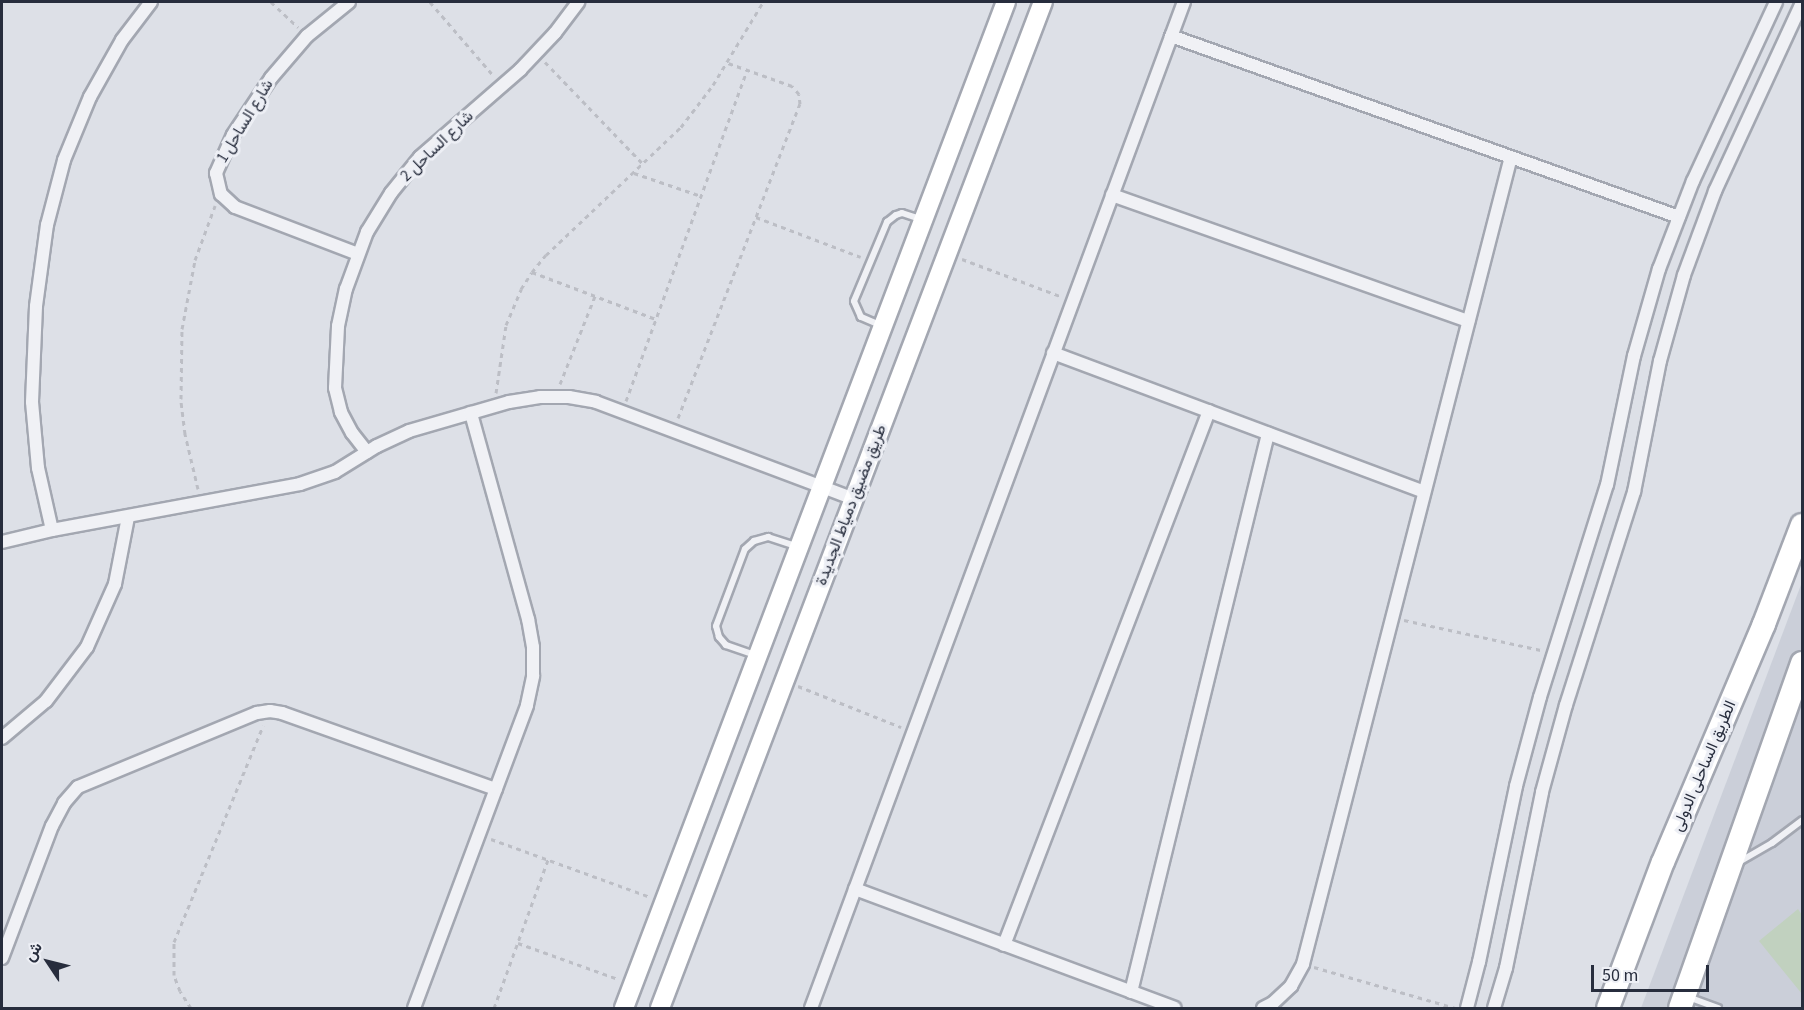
<!DOCTYPE html>
<html>
<head>
<meta charset="utf-8">
<style>
  body { margin:0 }
  #map { position:relative; width:1804px; height:1010px; overflow:hidden; background:#dde0e7; font-family:"Source Sans 3",Vazirmatn,sans-serif }
  div>[style] { position:absolute }
  .built>* { inset:0; background:#cbcfd9 }
  .green>* { inset:0; background:#c1d1bf }
  .path>* { height:3px; margin-top:-1.5px; transform-origin:0; background:repeating-linear-gradient(90deg,#bcbec5 0 4.5px,transparent 0 9px) }
  .roads { filter:drop-shadow(2px 0 #a3a7b1) drop-shadow(-2px 0 #a3a7b1) drop-shadow(0 2px #a3a7b1) drop-shadow(0 -2px #a3a7b1) }
  .lane>* { height:6px; margin:-3px; padding:0 3px; transform-origin:3px; border-radius:3px; background:#f0f1f5 }
  .street>* { height:12px; margin:-6px; padding:0 6px; transform-origin:6px; border-radius:6px; background:#f0f1f5 }
  .secondary>* { height:18px; margin:-9px; padding:0 9px; transform-origin:9px; border-radius:9px; background:#fff }
  .highway>* { height:22px; margin:-11px; padding:0 11px; transform-origin:11px; border-radius:11px; background:#fff }
  span { translate:-50% -50%; white-space:nowrap; text-align:center; line-height:1.15; -webkit-text-stroke:6px #edeff5; paint-order:stroke }
  .street-label { font-size:16px; color:#272d3d }
  .frame { position:absolute; inset:0; border:3px solid #272d3d; pointer-events:none }
  .north { position:absolute; left:18px; top:932px; width:60px; height:60px; -webkit-text-stroke:4px #edeff5; paint-order:stroke; rotate:305deg; font-size:16px; font-weight:700; line-height:24px; text-align:center; color:#272d3d }
  .north::after { content:''; display:block; margin:auto; width:21px; height:27px; background:#272d3d; clip-path:polygon(50% 0,100% 100%,50% 72%,0 100%) }
  .scale { position:absolute; left:1591px; top:965px; width:118px; height:27px; box-sizing:border-box; border:3px solid #272d3d; border-top:0; padding-left:8px; font-size:18px; line-height:21px; white-space:nowrap; color:#272d3d; -webkit-text-stroke:4px #edeff5; paint-order:stroke }
</style>
</head>
<body>
<div id="map">
  <div class="built">
    <i style="clip-path:polygon(1802px 582px,1802px 1008px,1641px 1008px)"></i>
  </div>
  <div class="green">
    <i style="clip-path:polygon(1798px 909px,1802px 915px,1802px 994px,1759px 941px)"></i>
  </div>
  <div class="path">
    <i style="left:271px;top:2px;width:37px;rotate:43deg"></i>
    <i style="left:430px;top:2px;width:96px;rotate:49.2deg"></i>
    <i style="left:545px;top:62px;width:141px;rotate:46.1deg"></i>
    <i style="left:634px;top:173px;width:71px;rotate:18.9deg"></i>
    <i style="left:756px;top:217px;width:112px;rotate:20.9deg"></i>
    <i style="left:962px;top:259px;width:105px;rotate:20.7deg"></i>
    <i style="left:532px;top:272px;width:133px;rotate:20.8deg"></i>
    <i style="left:560px;top:384px;width:95px;rotate:-68.3deg"></i>
    <i style="left:496px;top:393px;width:69px;rotate:-81.6deg"></i>
    <i style="left:506px;top:325px;width:39px;rotate:-67deg"></i>
    <i style="left:521px;top:289px;width:20px;rotate:-57deg"></i>
    <i style="left:532px;top:272px;width:22px;rotate:-51deg"></i>
    <i style="left:546px;top:255px;width:186px;rotate:-43.5deg"></i>
    <i style="left:681px;top:127px;width:53px;rotate:-52.7deg"></i>
    <i style="left:713px;top:85px;width:97px;rotate:-58.9deg"></i>
    <i style="left:626px;top:401px;width:352px;rotate:-69.9deg"></i>
    <i style="left:678px;top:418px;width:337px;rotate:-68.8deg"></i>
    <i style="left:800px;top:104px;width:10px;rotate:-96deg"></i>
    <i style="left:799px;top:94px;width:11px;rotate:-131deg"></i>
    <i style="left:792px;top:86px;width:68px;rotate:-160.2deg"></i>
    <i style="left:198px;top:489px;width:57px;rotate:-103.3deg"></i>
    <i style="left:185px;top:434px;width:35px;rotate:-97deg"></i>
    <i style="left:181px;top:399px;width:70px;rotate:-89.2deg"></i>
    <i style="left:182px;top:329px;width:70px;rotate:-79.3deg"></i>
    <i style="left:195px;top:260px;width:58px;rotate:-69.7deg"></i>
    <i style="left:1404px;top:620px;width:140px;rotate:12.4deg"></i>
    <i style="left:798px;top:686px;width:111px;rotate:21.7deg"></i>
    <i style="left:491px;top:839px;width:167px;rotate:20deg"></i>
    <i style="left:518px;top:943px;width:106px;rotate:19.8deg"></i>
    <i style="left:1314px;top:967px;width:147px;rotate:16.2deg"></i>
    <i style="left:191px;top:1008px;width:20px;rotate:-123deg"></i>
    <i style="left:180px;top:991px;width:17px;rotate:-111deg"></i>
    <i style="left:174px;top:975px;width:33px;rotate:-90deg"></i>
    <i style="left:174px;top:942px;width:234px;rotate:-67.6deg"></i>
    <i style="left:494px;top:1008px;width:158px;rotate:-70deg"></i>
  </div>
  <div class="roads">
    <div class="lane">
      <i style="left:880px;top:325px;width:21px;rotate:-157deg"></i>
      <i style="left:861px;top:317px;width:17px;rotate:-114deg"></i>
      <i style="left:854px;top:301px;width:86px;rotate:-67.3deg"></i>
      <i style="left:887px;top:222px;width:11px;rotate:-38deg"></i>
      <i style="left:896px;top:215px;width:6px;rotate:-18deg"></i>
      <i style="left:902px;top:213px;width:22px;rotate:18deg"></i>
      <i style="left:755px;top:655px;width:31px;rotate:-161deg"></i>
      <i style="left:726px;top:645px;width:11px;rotate:-131deg"></i>
      <i style="left:719px;top:637px;width:11px;rotate:-105deg"></i>
      <i style="left:716px;top:626px;width:82px;rotate:-69.4deg"></i>
      <i style="left:745px;top:549px;width:12px;rotate:-42deg"></i>
      <i style="left:754px;top:541px;width:15px;rotate:-16deg"></i>
      <i style="left:768px;top:537px;width:32px;rotate:18deg"></i>
      <i style="left:1739px;top:862px;width:38px;rotate:-30deg"></i>
      <i style="left:1772px;top:843px;width:38px;rotate:-37deg"></i>
      <i style="left:1688px;top:997px;width:32px;rotate:20deg"></i>
    </div>
    <div class="street">
      <i style="left:349px;top:2px;width:54px;rotate:141deg"></i>
      <i style="left:307px;top:36px;width:55px;rotate:130.6deg"></i>
      <i style="left:271px;top:78px;width:69px;rotate:123.7deg"></i>
      <i style="left:233px;top:135px;width:42px;rotate:114.1deg"></i>
      <i style="left:216px;top:173px;width:22px;rotate:77deg"></i>
      <i style="left:221px;top:194px;width:19px;rotate:43deg"></i>
      <i style="left:235px;top:207px;width:132px;rotate:20.9deg"></i>
      <i style="left:1171px;top:36px;width:539px;rotate:19.61deg"></i>
      <i style="left:1112px;top:195px;width:378px;rotate:19.5deg"></i>
      <i style="left:1053px;top:353px;width:396px;rotate:20.5deg"></i>
      <i style="left:367px;top:452px;width:24px;rotate:-128deg"></i>
      <i style="left:352px;top:433px;width:24px;rotate:-118deg"></i>
      <i style="left:341px;top:412px;width:25px;rotate:-104deg"></i>
      <i style="left:335px;top:388px;width:62px;rotate:-87.2deg"></i>
      <i style="left:338px;top:326px;width:38px;rotate:-78deg"></i>
      <i style="left:346px;top:289px;width:61px;rotate:-69.8deg"></i>
      <i style="left:367px;top:232px;width:46px;rotate:-58.4deg"></i>
      <i style="left:391px;top:193px;width:46px;rotate:-51.1deg"></i>
      <i style="left:420px;top:157px;width:133px;rotate:-41deg"></i>
      <i style="left:520px;top:70px;width:51px;rotate:-46.6deg"></i>
      <i style="left:555px;top:33px;width:39px;rotate:-53deg"></i>
      <i style="left:52px;top:530px;width:64px;rotate:-102.7deg"></i>
      <i style="left:38px;top:468px;width:66px;rotate:-95.2deg"></i>
      <i style="left:32px;top:402px;width:96px;rotate:-87.6deg"></i>
      <i style="left:36px;top:306px;width:82px;rotate:-82.3deg"></i>
      <i style="left:47px;top:225px;width:67px;rotate:-75.3deg"></i>
      <i style="left:64px;top:160px;width:68px;rotate:-67.6deg"></i>
      <i style="left:90px;top:97px;width:65px;rotate:-60.7deg"></i>
      <i style="left:122px;top:40px;width:48px;rotate:-52.7deg"></i>
      <i style="left:2px;top:542px;width:51px;rotate:-13.5deg"></i>
      <i style="left:52px;top:530px;width:252px;rotate:-10.5deg"></i>
      <i style="left:300px;top:484px;width:37px;rotate:-19deg"></i>
      <i style="left:335px;top:472px;width:49px;rotate:-31.8deg"></i>
      <i style="left:377px;top:446px;width:35px;rotate:-25deg"></i>
      <i style="left:409px;top:431px;width:104px;rotate:-16.2deg"></i>
      <i style="left:509px;top:402px;width:31px;rotate:-9deg"></i>
      <i style="left:540px;top:397px;width:29px"></i>
      <i style="left:569px;top:397px;width:27px;rotate:10deg"></i>
      <i style="left:596px;top:402px;width:276px;rotate:20.6deg"></i>
      <i style="left:2px;top:738px;width:57px;rotate:-40.1deg"></i>
      <i style="left:46px;top:701px;width:68px;rotate:-52.8deg"></i>
      <i style="left:87px;top:647px;width:69px;rotate:-66deg"></i>
      <i style="left:115px;top:584px;width:68px;rotate:-79deg"></i>
      <i style="left:855px;top:889px;width:341px;rotate:20.4deg"></i>
      <i style="left:1004px;top:945px;width:572px;rotate:-69deg"></i>
      <i style="left:2px;top:958px;width:141px;rotate:-69.3deg"></i>
      <i style="left:52px;top:826px;width:26px;rotate:-62deg"></i>
      <i style="left:64px;top:803px;width:21px;rotate:-49deg"></i>
      <i style="left:78px;top:787px;width:194px;rotate:-22.5deg"></i>
      <i style="left:257px;top:713px;width:13px;rotate:-9deg"></i>
      <i style="left:270px;top:711px;width:12px;rotate:9deg"></i>
      <i style="left:282px;top:713px;width:227px;rotate:19.6deg"></i>
      <i style="left:1131px;top:992px;width:575px;rotate:-76.21deg"></i>
      <i style="left:414px;top:1008px;width:323px;rotate:-69.5deg"></i>
      <i style="left:527px;top:705px;width:30px;rotate:-78deg"></i>
      <i style="left:533px;top:676px;width:29px;rotate:-90deg"></i>
      <i style="left:533px;top:647px;width:28px;rotate:-100deg"></i>
      <i style="left:528px;top:619px;width:214px;rotate:-105.5deg"></i>
      <i style="left:811px;top:1008px;width:1073px;rotate:-69.66deg"></i>
      <i style="left:1263px;top:1008px;width:11px;rotate:-27deg"></i>
      <i style="left:1273px;top:1003px;width:25px;rotate:-43deg"></i>
      <i style="left:1291px;top:986px;width:25px;rotate:-61deg"></i>
      <i style="left:1303px;top:964px;width:833px;rotate:-75.55deg"></i>
      <i style="left:1467px;top:1008px;width:48px;rotate:-75.4deg"></i>
      <i style="left:1479px;top:962px;width:180px;rotate:-78.1deg"></i>
      <i style="left:1516px;top:786px;width:92px;rotate:-74.9deg"></i>
      <i style="left:1540px;top:697px;width:222px;rotate:-72.5deg"></i>
      <i style="left:1607px;top:485px;width:132px;rotate:-78.2deg"></i>
      <i style="left:1634px;top:356px;width:91px;rotate:-74deg"></i>
      <i style="left:1659px;top:269px;width:94px;rotate:-68.9deg"></i>
      <i style="left:1693px;top:181px;width:197px;rotate:-65.1deg"></i>
      <i style="left:1494px;top:1008px;width:42px;rotate:-73.3deg"></i>
      <i style="left:1506px;top:968px;width:180px;rotate:-78.4deg"></i>
      <i style="left:1542px;top:792px;width:90px;rotate:-74.6deg"></i>
      <i style="left:1566px;top:705px;width:224px;rotate:-72.3deg"></i>
      <i style="left:1634px;top:492px;width:134px;rotate:-78.8deg"></i>
      <i style="left:1660px;top:361px;width:89px;rotate:-74.4deg"></i>
      <i style="left:1684px;top:275px;width:90px;rotate:-69.7deg"></i>
      <i style="left:1715px;top:191px;width:207px;rotate:-65.2deg"></i>
    </div>
    <div class="secondary">
      <i style="left:624px;top:1008px;width:1076px;rotate:-69.21deg"></i>
      <i style="left:660px;top:1008px;width:1076px;rotate:-69.16deg"></i>
    </div>
    <div class="highway">
      <i style="left:1608px;top:1008px;width:156px;rotate:-69.4deg"></i>
      <i style="left:1663px;top:862px;width:259px;rotate:-67deg"></i>
      <i style="left:1764px;top:624px;width:106px;rotate:-69deg"></i>
      <i style="left:1680px;top:1008px;width:366px;rotate:-70.5deg"></i>
    </div>
  </div>
  <div class="street-label">
    <span style="left:245px;top:121px;rotate:-59deg">شارع الساحل 1</span>
    <span style="left:437px;top:146px;rotate:-44deg">شارع الساحل 2</span>
    <span style="left:851px;top:505px;rotate:-69deg">طريق مضيق دمياط الجديدة</span>
    <span style="left:1704px;top:766px;rotate:-67deg">الطريق الساحلى الدولى</span>
  </div>
  <div class="frame"></div>
  <div class="north">ش</div>
  <div class="scale">50 m</div>
</div>
</body>
</html>
